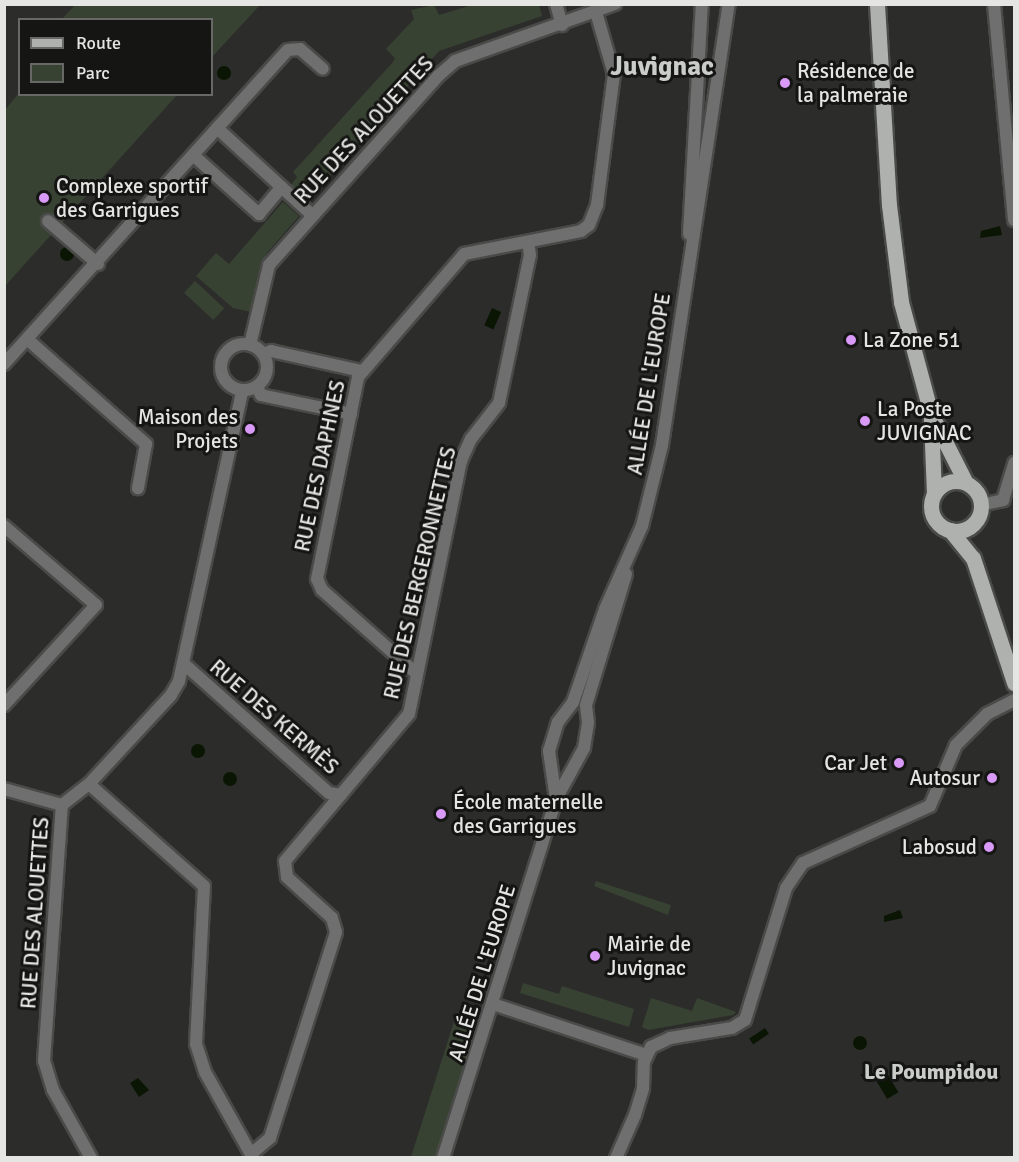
<!DOCTYPE html>
<html>
<head>
<meta charset="utf-8">
<style>
  body { margin:0 }
  #map { position:relative; width:1019px; height:1162px; overflow:hidden; background:#2c2d2b; font-family:Signika,sans-serif }
  div>[style] { position:absolute }
  .green>* { inset:0; background:#384232; transform-origin:0 0 }
  .water>* { inset:0; background:#0a1603; transform-origin:0 0 }
  .round { border-radius:50% }
  .roads { filter:drop-shadow(2px 0 #4a4b49) drop-shadow(-2px 0 #4a4b49) drop-shadow(0 2px #4a4b49) drop-shadow(0 -2px #4a4b49) }
  .minor>* { height:12px; margin:-6px; padding:0 6px; transform-origin:6px; border-radius:6px; background:#6e6f6e }
  .minor>.ring { margin:-6px; padding:0; box-sizing:content-box; background:none; border:12px solid #6e6f6e; border-radius:50% }
  .tertiary>* { height:12px; margin:-6px; padding:0 6px; transform-origin:6px; border-radius:6px; background:#6e6f6e }
  .primary>* { height:15px; margin:-7.5px; padding:0 7.5px; transform-origin:7.5px; border-radius:7.5px; background:#afb1ae }
  .primary>.ring { margin:-7.5px; padding:0; box-sizing:content-box; background:none; border:15px solid #afb1ae; border-radius:50% }
  .dots>* { width:16px; height:16px; translate:-50% -50%; box-sizing:border-box; border:3px solid #151514; border-radius:50% }
  span { translate:-50% -50%; white-space:nowrap; text-align:center; line-height:1.15; -webkit-text-stroke:6px #151514; paint-order:stroke }
  .poi-label { font-size:21px; color:#e5e6e4 }
  .left { translate:0 -50%; text-align:left }
  .right { translate:-100% -50%; text-align:right }
  .street-label { font-size:21px; color:#e5e6e4 }
  .neighbourhood-label { font-size:22px; color:#caccc9; font-weight:700 }
  .district-label { font-size:27px; color:#caccc9; font-weight:700 }
  .frame { position:absolute; inset:0; border:6px solid #e5e6e4; pointer-events:none }
  .legend { position:absolute; left:18px; top:18px; width:195px; height:78px; box-sizing:border-box; background:#151514; border:2px solid #686967; margin:0; padding:8px 10px; list-style:none; font-size:18px; color:#e5e6e4 }
  .legend li { display:flex; align-items:center; gap:12px; height:30px }
  .legend b { width:30px; border:2px solid #686967 }
</style>
</head>
<body>
<div id="map">
  <div class="green">
    <i style="clip-path:polygon(76px 4px,260px 4px,260px 5px,212px 57px,212px 20px,62px 19px)"></i>
    <i style="clip-path:polygon(434px 5px,439px 15px,472px 5px,539px 5px,542px 16px,439px 51px,313px 196px,304px 197px,291px 185px,297px 177px,293px 172px,393px 62px,395px 58px,386px 49px,414px 19px,411px 10px)"></i>
    <i style="clip-path:polygon(19px 93px,177px 95px,5px 286px,5px 110px)"></i>
    <i style="clip-path:polygon(283px 202px,299px 216px,266px 254px,251px 312px,233px 308px,196px 276px,216px 253px,229px 264px)"></i>
    <i style="left:195px;top:281px;width:40px;height:16px;rotate:43deg"></i>
    <i style="clip-path:polygon(596px 881px,671px 905px,668px 915px,594px 886px)"></i>
    <i style="clip-path:polygon(523px 983px,559px 994px,562px 986px,634px 1009px,629px 1027px,520px 993px)"></i>
    <i style="clip-path:polygon(651px 998px,692px 1011px,697px 998px,736px 1012px,733px 1015px,648px 1030px,642px 1027px)"></i>
    <i style="clip-path:polygon(457px 1012px,479px 1015px,448px 1118px,436px 1157px,411px 1157px)"></i>
  </div>
  <div class="water">
    <i class="round" style="left:217px;top:66px;width:14px;height:14px"></i>
    <i style="clip-path:polygon(1000px 226px,1002px 235px,980px 238px,981px 231px)"></i>
    <i class="round" style="left:60px;top:247px;width:14px;height:14px"></i>
    <i style="left:492px;top:308px;width:10px;height:19px;rotate:24deg"></i>
    <i class="round" style="left:191px;top:744px;width:14px;height:14px"></i>
    <i class="round" style="left:223px;top:772px;width:14px;height:14px"></i>
    <i style="clip-path:polygon(900px 910px,903px 918px,884px 922px,884px 916px)"></i>
    <i style="left:765px;top:1028px;width:7px;height:19px;rotate:56deg"></i>
    <i class="round" style="left:853px;top:1036px;width:14px;height:14px"></i>
    <i style="left:885px;top:1070px;width:26px;height:13px;rotate:59deg"></i>
    <i style="clip-path:polygon(138px 1078px,149px 1090px,139px 1097px,130px 1083px)"></i>
  </div>
  <div class="roads">
    <div class="minor">
      <i style="left:556px;top:4px;width:22px;rotate:74deg"></i>
      <i style="left:994px;top:4px;width:217px;rotate:84.7deg"></i>
      <i style="left:217px;top:128px;width:129px;rotate:42.5deg"></i>
      <i style="left:193px;top:155px;width:89px;rotate:41.8deg"></i>
      <i style="left:259px;top:214px;width:35px;rotate:-50deg"></i>
      <i style="left:48px;top:221px;width:66px;rotate:40.7deg"></i>
      <i style="left:27px;top:339px;width:159px;rotate:41.4deg"></i>
      <i style="left:146px;top:444px;width:45px;rotate:100.3deg"></i>
      <i class="ring" style="left:221px;top:344px;width:34px;height:34px"></i>
      <i style="left:250px;top:345px;width:82px;rotate:-76.6deg"></i>
      <i style="left:269px;top:265px;width:254px;rotate:-48.2deg"></i>
      <i style="left:438px;top:76px;width:23px;rotate:-41deg"></i>
      <i style="left:455px;top:61px;width:170px;rotate:-19.6deg"></i>
      <i style="left:264px;top:354px;width:8px;rotate:-23deg"></i>
      <i style="left:271px;top:351px;width:92px;rotate:12.5deg"></i>
      <i style="left:4px;top:364px;width:423px;rotate:-47.9deg"></i>
      <i style="left:288px;top:50px;width:12px;rotate:-5deg"></i>
      <i style="left:300px;top:49px;width:30px;rotate:41deg"></i>
      <i style="left:257px;top:387px;width:9px;rotate:63deg"></i>
      <i style="left:261px;top:395px;width:92px;rotate:11.9deg"></i>
      <i style="left:980px;top:505px;width:24px;rotate:-12deg"></i>
      <i style="left:1003px;top:500px;width:39px;rotate:-73deg"></i>
      <i style="left:4px;top:526px;width:121px;rotate:40.7deg"></i>
      <i style="left:96px;top:605px;width:136px;rotate:132.6deg"></i>
      <i style="left:183px;top:663px;width:195px;rotate:41.7deg"></i>
      <i style="left:329px;top:793px;width:12px;rotate:9deg"></i>
      <i style="left:417px;top:674px;width:127px;rotate:-138.5deg"></i>
      <i style="left:322px;top:590px;width:12px;rotate:-114deg"></i>
      <i style="left:317px;top:579px;width:206px;rotate:-78.5deg"></i>
      <i style="left:358px;top:377px;width:162px;rotate:-49.2deg"></i>
      <i style="left:464px;top:254px;width:119px;rotate:-11.1deg"></i>
      <i style="left:581px;top:231px;width:10px;rotate:-37deg"></i>
      <i style="left:589px;top:225px;width:22px;rotate:-68deg"></i>
      <i style="left:597px;top:205px;width:132px;rotate:-82.6deg"></i>
      <i style="left:614px;top:74px;width:65px;rotate:-106.2deg"></i>
      <i style="left:89px;top:784px;width:154px;rotate:41.6deg"></i>
      <i style="left:204px;top:886px;width:158px;rotate:92.9deg"></i>
      <i style="left:196px;top:1044px;width:29px;rotate:72deg"></i>
      <i style="left:205px;top:1072px;width:98px;rotate:60.8deg"></i>
      <i style="left:4px;top:789px;width:60px;rotate:15.4deg"></i>
      <i style="left:493px;top:1004px;width:161px;rotate:18.4deg"></i>
      <i style="left:251px;top:1154px;width:25px;rotate:-40deg"></i>
      <i style="left:270px;top:1138px;width:216px;rotate:-72.2deg"></i>
      <i style="left:336px;top:932px;width:15px;rotate:-106deg"></i>
      <i style="left:332px;top:918px;width:61px;rotate:-137.7deg"></i>
      <i style="left:287px;top:877px;width:16px;rotate:-97deg"></i>
      <i style="left:285px;top:861px;width:192px;rotate:-49.9deg"></i>
      <i style="left:409px;top:714px;width:258px;rotate:-78.4deg"></i>
      <i style="left:461px;top:461px;width:24px;rotate:-66deg"></i>
      <i style="left:471px;top:439px;width:46px;rotate:-52.1deg"></i>
      <i style="left:499px;top:403px;width:151px;rotate:-78.2deg"></i>
      <i style="left:530px;top:255px;width:13px;rotate:-99deg"></i>
      <i style="left:91px;top:1158px;width:78px;rotate:-119.2deg"></i>
      <i style="left:53px;top:1090px;width:30px;rotate:-107deg"></i>
      <i style="left:44px;top:1061px;width:257px;rotate:-86deg"></i>
      <i style="left:62px;top:805px;width:34px;rotate:-38deg"></i>
      <i style="left:89px;top:784px;width:121px;rotate:-47.3deg"></i>
      <i style="left:171px;top:695px;width:16px;rotate:-60deg"></i>
      <i style="left:179px;top:681px;width:297px;rotate:-77.7deg"></i>
      <i style="left:616px;top:1158px;width:47px;rotate:-66.2deg"></i>
      <i style="left:635px;top:1115px;width:28px;rotate:-73deg"></i>
      <i style="left:643px;top:1088px;width:26px;rotate:-88deg"></i>
      <i style="left:644px;top:1062px;width:17px;rotate:-65deg"></i>
      <i style="left:651px;top:1047px;width:21px;rotate:-25deg"></i>
      <i style="left:670px;top:1038px;width:63px;rotate:-9.2deg"></i>
      <i style="left:732px;top:1028px;width:15px;rotate:-32deg"></i>
      <i style="left:745px;top:1020px;width:138px;rotate:-72.7deg"></i>
      <i style="left:786px;top:888px;width:30px;rotate:-56deg"></i>
      <i style="left:803px;top:863px;width:139px;rotate:-24.2deg"></i>
      <i style="left:930px;top:806px;width:66px;rotate:-66.9deg"></i>
      <i style="left:956px;top:745px;width:44px;rotate:-45deg"></i>
      <i style="left:987px;top:714px;width:30px;rotate:-27deg"></i>
    </div>
    <div class="tertiary">
      <i style="left:689px;top:234px;width:230px;rotate:-86.8deg"></i>
      <i style="left:556px;top:799px;width:49px;rotate:-98.3deg"></i>
      <i style="left:549px;top:751px;width:30px;rotate:-73deg"></i>
      <i style="left:558px;top:722px;width:25px;rotate:-53deg"></i>
      <i style="left:573px;top:702px;width:98px;rotate:-71deg"></i>
      <i style="left:605px;top:609px;width:91px;rotate:-66deg"></i>
      <i style="left:642px;top:526px;width:83px;rotate:-76.1deg"></i>
      <i style="left:662px;top:445px;width:446px;rotate:-81.4deg"></i>
      <i style="left:443px;top:1158px;width:376px;rotate:-72.5deg"></i>
      <i style="left:556px;top:799px;width:58px;rotate:-61.2deg"></i>
      <i style="left:584px;top:748px;width:26px;rotate:-81deg"></i>
      <i style="left:588px;top:722px;width:17px;rotate:-97deg"></i>
      <i style="left:586px;top:705px;width:137px;rotate:-73deg"></i>
    </div>
    <div class="primary">
      <i style="left:877px;top:4px;width:201px;rotate:86.6deg"></i>
      <i style="left:889px;top:205px;width:98px;rotate:82.9deg"></i>
      <i style="left:901px;top:302px;width:116px;rotate:75deg"></i>
      <i style="left:931px;top:414px;width:77px;rotate:63.1deg"></i>
      <i style="left:931px;top:419px;width:75px;rotate:87.7deg"></i>
      <i class="ring" style="left:931px;top:481px;width:35px;height:35px"></i>
      <i style="left:950px;top:530px;width:36px;rotate:51deg"></i>
      <i style="left:973px;top:558px;width:132px;rotate:71.8deg"></i>
    </div>
  </div>
  <div class="dots">
    <i style="left:785px;top:83px;background:#d99af7"></i>
    <i style="left:44px;top:198px;background:#d99af7"></i>
    <i style="left:851px;top:340px;background:#d99af7"></i>
    <i style="left:865px;top:421px;background:#d99af7"></i>
    <i style="left:250px;top:429px;background:#d99af7"></i>
    <i style="left:899px;top:763px;background:#d99af7"></i>
    <i style="left:992px;top:778px;background:#d99af7"></i>
    <i style="left:441px;top:814px;background:#d99af7"></i>
    <i style="left:989px;top:847px;background:#d99af7"></i>
    <i style="left:595px;top:956px;background:#d99af7"></i>
  </div>
  <div class="poi-label">
    <span class="left" style="left:797px;top:83px">Résidence de<br>la palmeraie</span>
    <span class="left" style="left:56px;top:198px">Complexe sportif<br>des Garrigues</span>
    <span class="left" style="left:863px;top:340px">La Zone 51</span>
    <span class="left" style="left:877px;top:421px">La Poste<br>JUVIGNAC</span>
    <span class="right" style="left:238px;top:429px">Maison des<br>Projets</span>
    <span class="right" style="left:887px;top:763px">Car Jet</span>
    <span class="right" style="left:980px;top:778px">Autosur</span>
    <span class="left" style="left:453px;top:814px">École maternelle<br>des Garrigues</span>
    <span class="right" style="left:977px;top:847px">Labosud</span>
    <span class="left" style="left:607px;top:956px">Mairie de<br>Juvignac</span>
  </div>
  <div class="street-label">
    <span style="left:364px;top:130px;rotate:-47deg">RUE DES ALOUETTES</span>
    <span style="left:649px;top:384px;rotate:-81deg">ALLÉE DE L'EUROPE</span>
    <span style="left:320px;top:466px;rotate:-78deg">RUE DES DAPHNES</span>
    <span style="left:420px;top:573px;rotate:-77deg">RUE DES BERGERONNETTES</span>
    <span style="left:274px;top:717px;rotate:41deg">RUE DES KERMÈS</span>
    <span style="left:35px;top:913px;rotate:-86deg">RUE DES ALOUETTES</span>
    <span style="left:482px;top:973px;rotate:-73deg">ALLÉE DE L'EUROPE</span>
  </div>
  <div class="neighbourhood-label">
    <span style="left:931px;top:1072px">Le Poumpidou</span>
  </div>
  <div class="district-label">
    <span style="left:662px;top:67px">Juvignac</span>
  </div>
  <div class="frame"></div>
  <ul class="legend">
  <li><b style="height:8px;background:#afb1ae"></b>Route</li>
  <li><b style="height:16px;background:#384232"></b>Parc</li>
  </ul>
</div>
</body>
</html>
